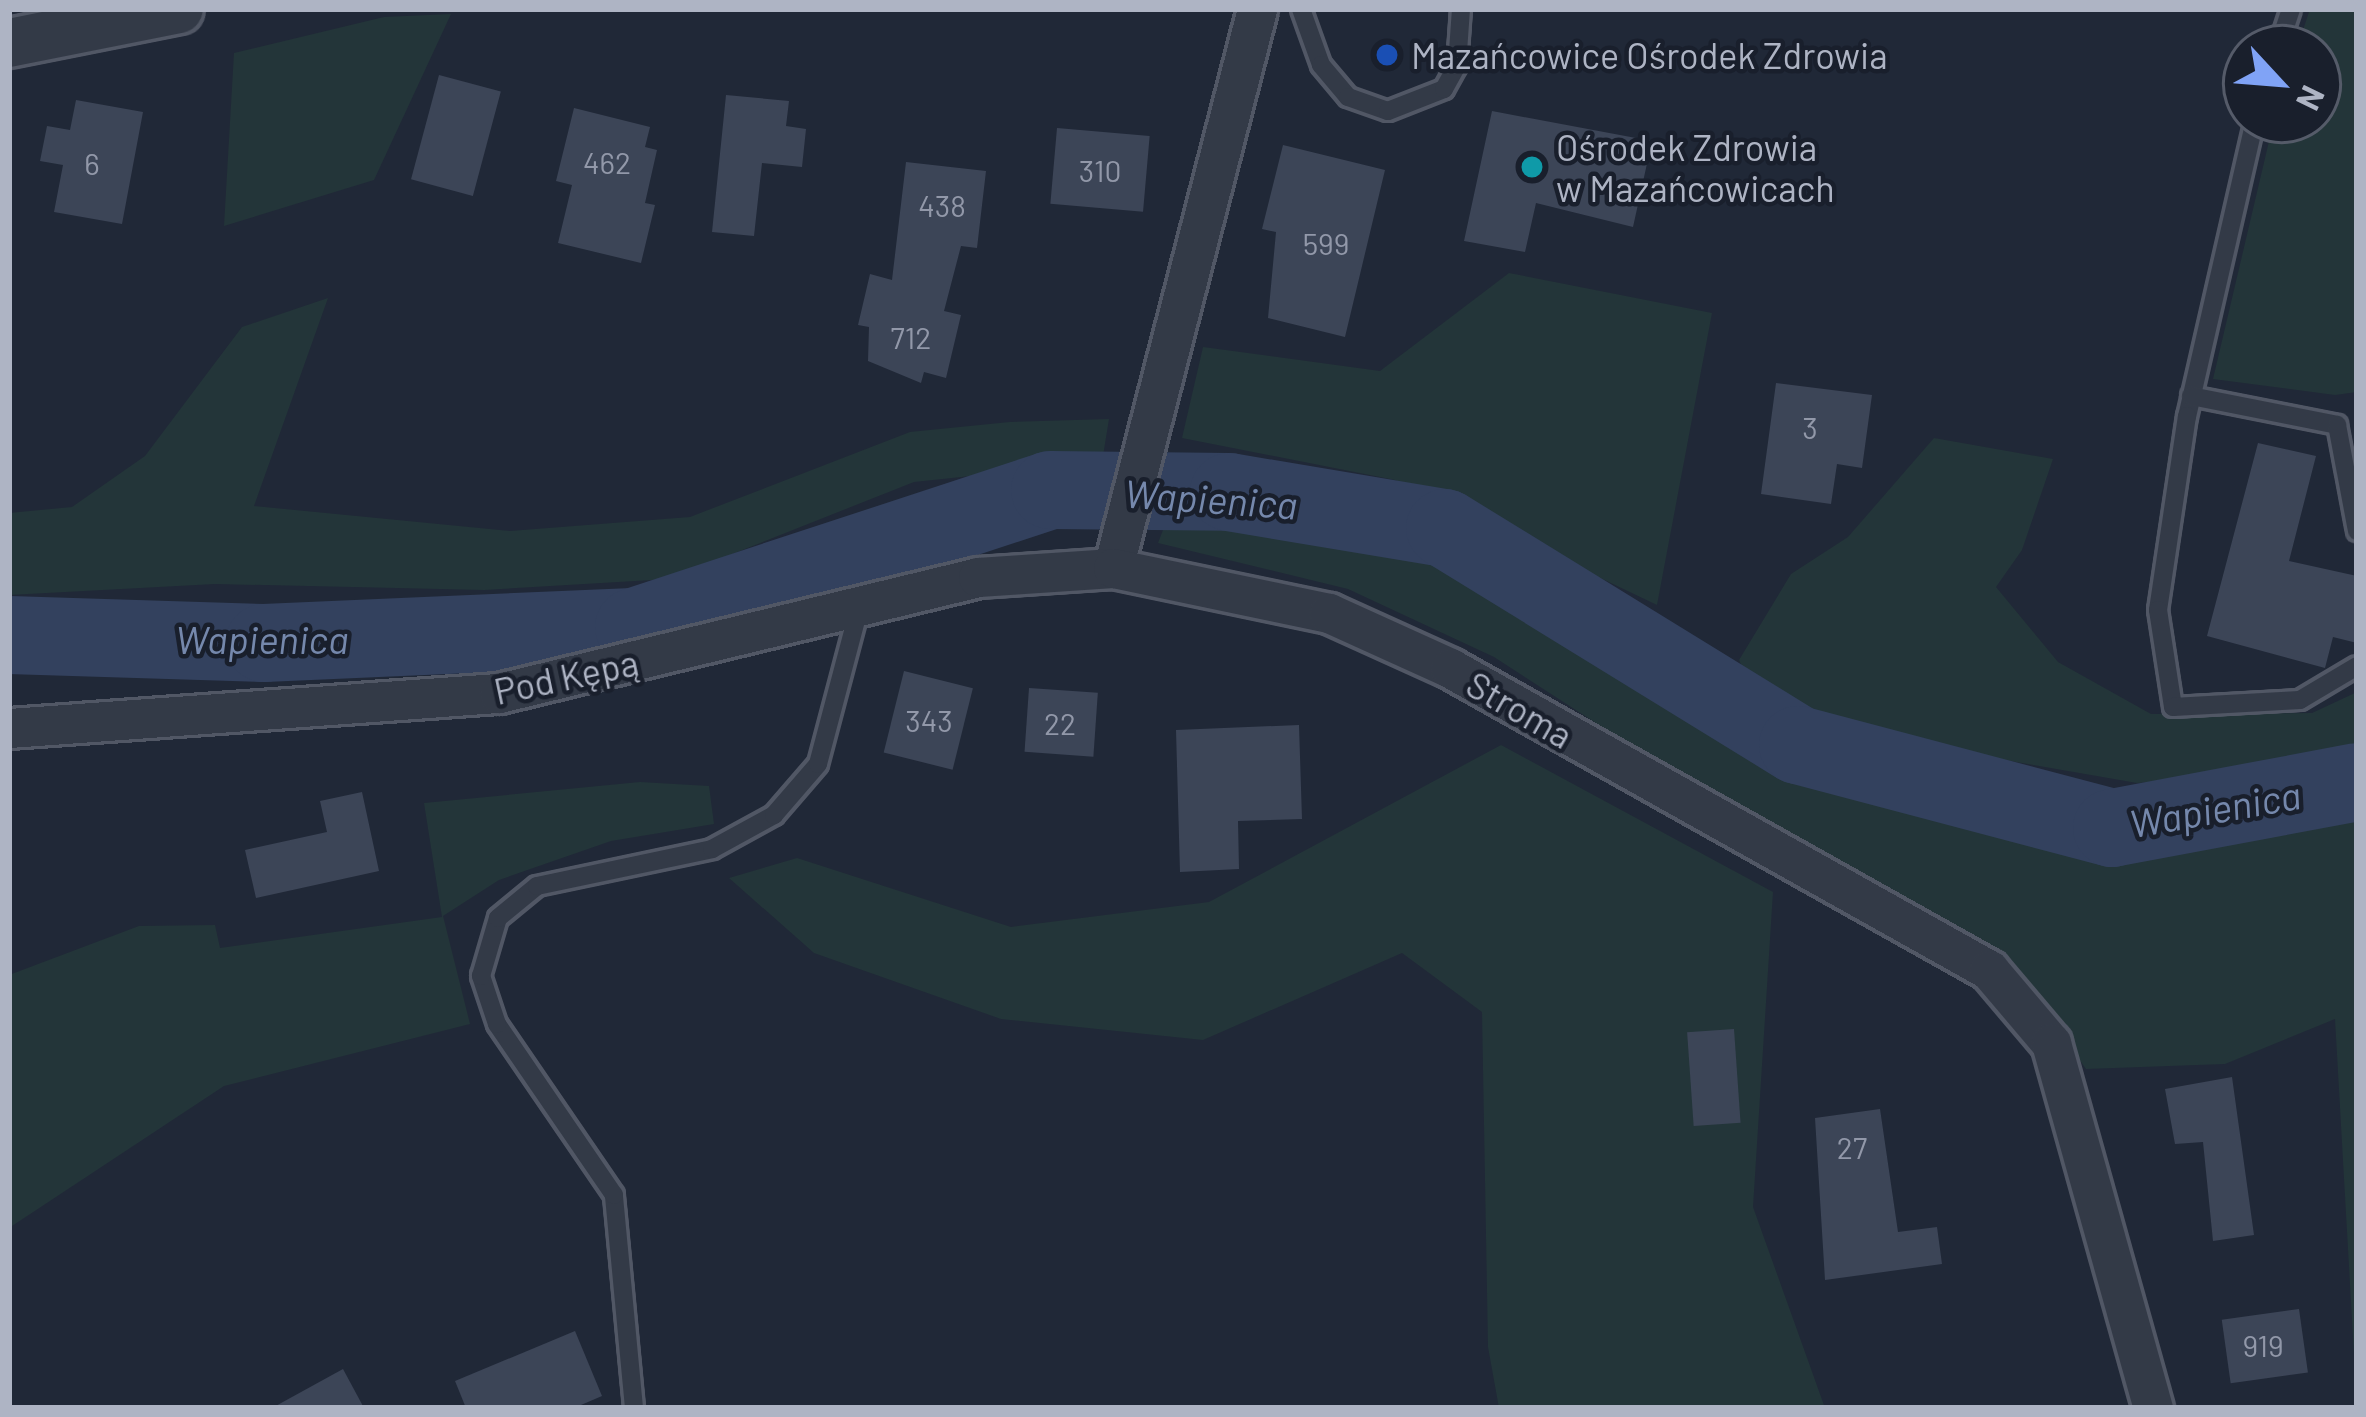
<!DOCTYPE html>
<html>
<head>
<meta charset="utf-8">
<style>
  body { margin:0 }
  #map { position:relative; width:2366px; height:1417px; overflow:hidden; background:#202837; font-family:Barlow,sans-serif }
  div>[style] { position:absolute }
  .green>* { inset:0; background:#233539 }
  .river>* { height:78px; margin:-39px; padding:0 39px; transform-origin:39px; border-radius:39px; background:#33415e }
  .building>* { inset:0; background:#3c4557; transform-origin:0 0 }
  .roads { filter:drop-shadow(3px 0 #515765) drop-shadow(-3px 0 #515765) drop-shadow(0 3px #515765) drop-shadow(0 -3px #515765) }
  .service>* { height:18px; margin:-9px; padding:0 9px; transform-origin:9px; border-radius:9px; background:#333a47 }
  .minor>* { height:39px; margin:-19.5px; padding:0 19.5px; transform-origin:19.5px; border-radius:19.5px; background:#333a47 }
  .tertiary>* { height:48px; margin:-24px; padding:0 24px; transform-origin:24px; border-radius:24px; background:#333a47 }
  .dots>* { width:33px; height:33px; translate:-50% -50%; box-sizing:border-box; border:6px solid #191f2c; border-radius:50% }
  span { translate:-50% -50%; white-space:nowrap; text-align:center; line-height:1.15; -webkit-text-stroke:9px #191f2c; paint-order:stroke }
  .number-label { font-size:30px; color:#9298a9 }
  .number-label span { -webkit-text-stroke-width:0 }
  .poi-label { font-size:36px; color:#aeb4c4 }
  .left { translate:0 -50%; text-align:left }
  .street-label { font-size:36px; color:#aeb4c4 }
  .water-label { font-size:39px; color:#7588ac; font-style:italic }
  .frame { position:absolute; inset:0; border:12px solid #aeb4c4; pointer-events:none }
  .north { position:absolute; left:2222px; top:24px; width:120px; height:120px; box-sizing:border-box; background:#191f2c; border:3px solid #555b69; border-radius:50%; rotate:116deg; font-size:33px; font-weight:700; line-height:48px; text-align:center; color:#aeb4c4 }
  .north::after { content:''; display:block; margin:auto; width:42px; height:54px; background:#80a3f6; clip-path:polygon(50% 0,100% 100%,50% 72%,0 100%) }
</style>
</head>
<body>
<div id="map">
  <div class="green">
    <i style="clip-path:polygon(2310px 9px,2357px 9px,2357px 392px,2335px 395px,2213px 379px,2274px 120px,2318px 120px,2318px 48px,2297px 48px)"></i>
    <i style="clip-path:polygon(451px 14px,374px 180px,224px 226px,234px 53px,384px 17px)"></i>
    <i style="clip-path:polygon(1509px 273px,1712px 313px,1657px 605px,1395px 480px,1182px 438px,1203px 347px,1380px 371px)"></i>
    <i style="clip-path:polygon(328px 298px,254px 506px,510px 531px,690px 517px,910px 432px,1010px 422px,1109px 419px,1102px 462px,914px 482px,669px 579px,484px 590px,215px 584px,9px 595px,9px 513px,72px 507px,145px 456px,242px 327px)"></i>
    <i style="clip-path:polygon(1934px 438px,2053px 459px,2022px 550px,1996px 587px,2058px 662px,2151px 714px,2312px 713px,2357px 692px,2357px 750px,2262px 773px,2137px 783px,1844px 732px,1755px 695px,1739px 660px,1791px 574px,1848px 537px)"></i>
    <i style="clip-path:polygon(1171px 509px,1448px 544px,1800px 765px,2124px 850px,2357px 805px,2357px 1408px,2335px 1019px,2225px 1064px,2086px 1069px,2009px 959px,1732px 811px,1494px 657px,1348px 589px,1158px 543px)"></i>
    <i style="clip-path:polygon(1501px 745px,1773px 892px,1753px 1207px,1825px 1408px,1499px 1408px,1488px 1347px,1482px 1012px,1402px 953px,1203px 1040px,1001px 1019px,814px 953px,729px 878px,797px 858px,1011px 927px,1209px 902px)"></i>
    <i style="clip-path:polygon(640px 782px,709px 786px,714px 824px,611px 841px,499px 880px,443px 916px,470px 1024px,224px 1086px,9px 1228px,9px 975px,139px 926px,215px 925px,220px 948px,442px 917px,424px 803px)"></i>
  </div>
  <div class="river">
    <i style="left:9px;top:635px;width:255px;rotate:1.8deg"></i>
    <i style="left:264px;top:643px;width:370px;rotate:-2.5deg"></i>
    <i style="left:634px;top:627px;width:438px;rotate:-18.2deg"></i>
    <i style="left:1050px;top:490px;width:179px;rotate:0.6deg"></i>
    <i style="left:1229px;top:492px;width:219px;rotate:9.5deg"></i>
    <i style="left:1445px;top:528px;width:414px;rotate:31.6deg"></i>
    <i style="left:1798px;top:745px;width:325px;rotate:14.8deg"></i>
    <i style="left:2112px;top:828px;width:249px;rotate:-10.6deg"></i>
  </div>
  <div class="building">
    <i style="left:439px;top:75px;width:64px;height:108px;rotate:15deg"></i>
    <i style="clip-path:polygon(726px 95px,789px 101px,786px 126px,806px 129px,802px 167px,762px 163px,754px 236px,712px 232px)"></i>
    <i style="clip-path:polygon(76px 100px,143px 112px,122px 224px,54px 212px,63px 165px,40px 161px,47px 126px,70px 130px)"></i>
    <i style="clip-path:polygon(574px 108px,650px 127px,645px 147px,657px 150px,645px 203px,655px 205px,641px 263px,558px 243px,572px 185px,556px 181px)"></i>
    <i style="clip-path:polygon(1492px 111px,1652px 141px,1633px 227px,1536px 203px,1525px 252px,1464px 241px)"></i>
    <i style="left:1057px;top:128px;width:93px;height:76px;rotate:5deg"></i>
    <i style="clip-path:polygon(1283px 145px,1385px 170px,1345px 337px,1268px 318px,1276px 232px,1262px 229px)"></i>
    <i style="clip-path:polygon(906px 162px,986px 171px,977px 248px,961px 246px,944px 311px,961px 315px,946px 378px,924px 372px,921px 383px,868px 361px,869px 327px,858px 325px,870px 274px,892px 280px)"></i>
    <i style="clip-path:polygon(1776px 383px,1872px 395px,1862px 468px,1837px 464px,1831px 504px,1761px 494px)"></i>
    <i style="clip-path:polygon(2258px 443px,2316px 456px,2289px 561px,2357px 576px,2357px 643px,2333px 637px,2325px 668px,2207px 636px)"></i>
    <i style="left:904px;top:671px;width:71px;height:84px;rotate:14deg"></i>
    <i style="left:1029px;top:688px;width:69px;height:64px;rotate:4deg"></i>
    <i style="clip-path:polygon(1299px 725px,1302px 819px,1238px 821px,1239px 869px,1180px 872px,1176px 730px)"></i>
    <i style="clip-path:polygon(362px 792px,379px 871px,256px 898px,245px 850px,327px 832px,320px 801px)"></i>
    <i style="left:1734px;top:1029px;width:94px;height:47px;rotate:86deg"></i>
    <i style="clip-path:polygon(2232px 1077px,2254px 1235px,2213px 1241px,2203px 1142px,2175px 1144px,2165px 1089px)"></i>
    <i style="clip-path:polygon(1880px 1109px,1898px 1232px,1937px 1227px,1942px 1264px,1825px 1280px,1815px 1118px)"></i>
    <i style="left:2299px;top:1309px;width:64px;height:78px;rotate:82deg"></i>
    <i style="clip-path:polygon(575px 1331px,602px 1396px,574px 1408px,466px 1408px,455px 1381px)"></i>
    <i style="clip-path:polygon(343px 1369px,364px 1408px,272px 1408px)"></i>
  </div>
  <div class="roads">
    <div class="service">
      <i style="left:1301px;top:9px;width:59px;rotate:70.3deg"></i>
      <i style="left:1321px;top:65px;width:42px;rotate:49.8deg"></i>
      <i style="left:1348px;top:97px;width:42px;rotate:19.3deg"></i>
      <i style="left:1388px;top:111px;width:60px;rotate:-21.4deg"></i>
      <i style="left:1444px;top:89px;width:26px;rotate:-61deg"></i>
      <i style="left:1457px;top:66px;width:57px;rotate:-86deg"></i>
      <i style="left:2278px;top:48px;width:41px;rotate:-71.6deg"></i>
      <i style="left:2255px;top:120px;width:304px;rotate:102.9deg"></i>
      <i style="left:2187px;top:416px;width:196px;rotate:98.5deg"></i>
      <i style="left:2158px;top:610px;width:98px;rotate:81.2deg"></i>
      <i style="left:2173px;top:707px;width:127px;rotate:-3.2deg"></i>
      <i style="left:2300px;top:700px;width:66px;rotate:-30.8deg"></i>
      <i style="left:2191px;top:396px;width:149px;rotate:11.2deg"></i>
      <i style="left:2337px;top:425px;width:108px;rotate:79.3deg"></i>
      <i style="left:634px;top:1408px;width:214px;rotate:-95.4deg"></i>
      <i style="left:614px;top:1195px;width:207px;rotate:-124.4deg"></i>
      <i style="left:497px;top:1024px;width:51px;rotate:-108.4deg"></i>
      <i style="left:481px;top:976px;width:60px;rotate:-73.7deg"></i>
      <i style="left:498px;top:918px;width:50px;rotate:-39.4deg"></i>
      <i style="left:537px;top:886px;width:179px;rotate:-11.9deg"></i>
      <i style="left:712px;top:849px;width:71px;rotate:-28.7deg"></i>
      <i style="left:774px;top:815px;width:67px;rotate:-49.2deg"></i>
      <i style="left:818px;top:764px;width:164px;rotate:-75.2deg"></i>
    </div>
    <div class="minor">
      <i style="left:1113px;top:568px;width:577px;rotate:-75.55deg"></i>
      <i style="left:9px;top:728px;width:491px;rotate:-4.1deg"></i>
      <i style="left:499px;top:693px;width:493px;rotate:-13.6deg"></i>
      <i style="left:978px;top:577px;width:135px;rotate:-3.8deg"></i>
      <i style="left:1113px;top:568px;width:221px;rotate:11.8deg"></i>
      <i style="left:1329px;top:613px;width:133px;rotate:24.4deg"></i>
      <i style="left:1450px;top:668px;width:618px;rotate:29.26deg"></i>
      <i style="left:1989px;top:970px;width:96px;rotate:49.7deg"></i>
      <i style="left:2051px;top:1043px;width:379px;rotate:74.4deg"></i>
    </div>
    <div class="tertiary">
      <i style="left:9px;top:43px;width:173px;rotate:-11.3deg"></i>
    </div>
  </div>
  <div class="dots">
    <i style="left:1387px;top:55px;background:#1a4fb4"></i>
    <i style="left:1532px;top:167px;background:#0f9aa8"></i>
  </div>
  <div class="number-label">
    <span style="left:607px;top:162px">462</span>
    <span style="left:92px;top:163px">6</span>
    <span style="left:1100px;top:170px">310</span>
    <span style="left:942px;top:205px">438</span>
    <span style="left:1326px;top:243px">599</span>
    <span style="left:911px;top:337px">712</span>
    <span style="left:1810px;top:427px">3</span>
    <span style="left:929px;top:720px">343</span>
    <span style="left:1060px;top:723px">22</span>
    <span style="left:1852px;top:1147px">27</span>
    <span style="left:2263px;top:1345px">919</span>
  </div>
  <div class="poi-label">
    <span class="left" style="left:1411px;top:55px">Mazańcowice Ośrodek Zdrowia</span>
    <span class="left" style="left:1556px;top:167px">Ośrodek Zdrowia<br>w Mazańcowicach</span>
  </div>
  <div class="street-label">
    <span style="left:566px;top:676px;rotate:-12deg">Pod Kępą</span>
    <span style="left:1520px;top:709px;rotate:30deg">Stroma</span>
  </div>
  <div class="water-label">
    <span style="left:1211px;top:499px;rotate:4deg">Wapienica</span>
    <span style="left:262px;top:639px">Wapienica</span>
    <span style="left:2215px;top:809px;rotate:-10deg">Wapienica</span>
  </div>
  <div class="frame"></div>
  <div class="north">N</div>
</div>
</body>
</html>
